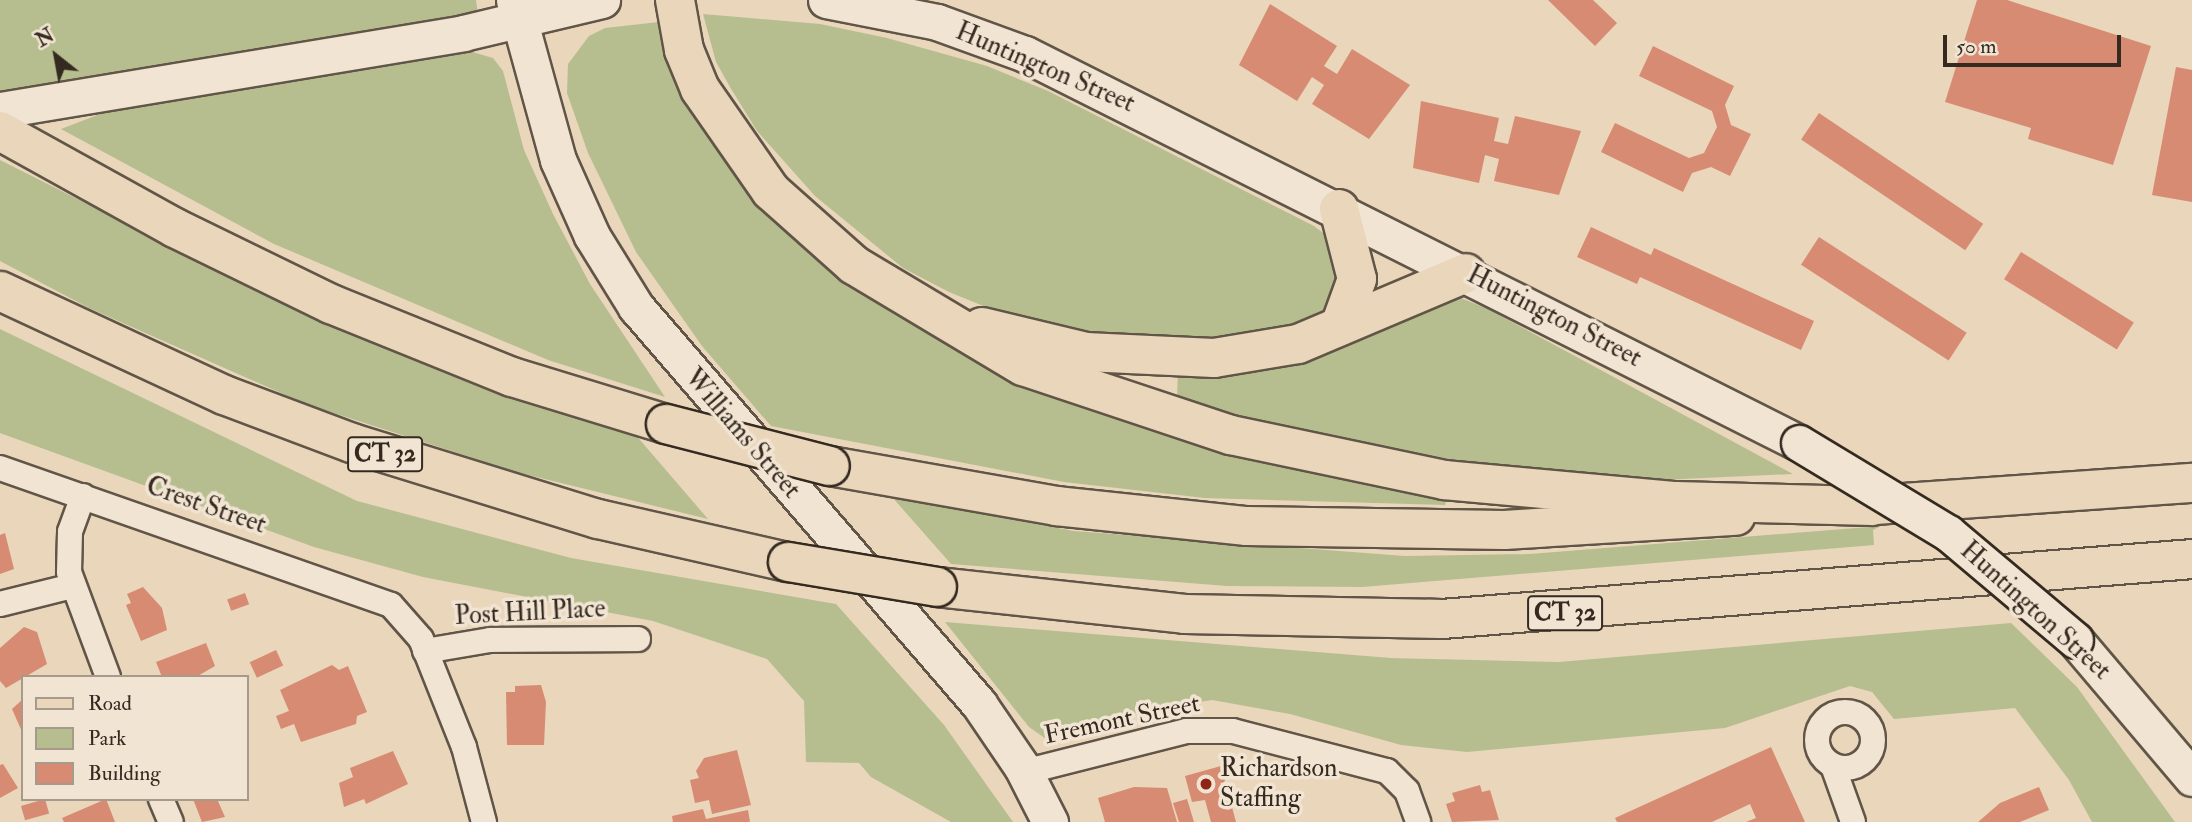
<!DOCTYPE html>
<html>
<head>
<meta charset="utf-8">
<style>
  body { margin:0 }
  #map { position:relative; width:2192px; height:822px; overflow:hidden; background:#e9d6bb; font-family:"IM FELL Double Pica",serif }
  div>[style] { position:absolute }
  .green>* { inset:0; background:#b6be90 }
  .building>* { inset:0; background:#d78b72; transform-origin:0 0 }
  .roads { filter:drop-shadow(2px 0 #615547) drop-shadow(-2px 0 #615547) drop-shadow(0 2px #615547) drop-shadow(0 -2px #615547) }
  .street>* { height:24px; margin:-12px; padding:0 12px; transform-origin:12px; border-radius:12px; background:#f1e4d3 }
  .street>.ring { margin:-12px; padding:0; box-sizing:content-box; background:none; border:24px solid #f1e4d3; border-radius:50% }
  .secondary>* { height:35px; margin:-17.5px; padding:0 17.5px; transform-origin:17.5px; border-radius:17.5px; background:#f1e4d3 }
  .primary>* { height:38px; margin:-19px; padding:0 19px; transform-origin:19px; border-radius:19px; background:#e9d6bb }
  .highway>* { height:38px; margin:-19px; padding:0 19px; transform-origin:19px; border-radius:19px; background:#e9d6bb }
  .bridges { filter:drop-shadow(2px 0 #342a20) drop-shadow(-2px 0 #342a20) drop-shadow(0 2px #342a20) drop-shadow(0 -2px #342a20) }
  .secondary-bridge>* { height:35px; margin:-17.5px; padding:0 17.5px; transform-origin:17.5px; border-radius:17.5px; background:#f1e4d3 }
  .primary-bridge>* { height:38px; margin:-19px; padding:0 19px; transform-origin:19px; border-radius:19px; background:#e9d6bb }
  .dots>* { width:19px; height:19px; translate:-50% -50%; box-sizing:border-box; border:4px solid #f1e4d3; border-radius:50% }
  span { translate:-50% -50%; white-space:nowrap; text-align:center; line-height:1.15; -webkit-text-stroke:7px #f1e4d3; paint-order:stroke }
  .shield-label span { padding:2px 5px; background:#f1e4d3; border:2px solid; border-radius:5px; -webkit-text-stroke-width:0 }
  .shield-label { font-size:24px; color:#342a20; font-weight:700 }
  .street-label { font-size:26px; color:#342a20 }
  .poi-label { font-size:26px; color:#342a20 }
  .left { translate:0 -50%; text-align:left }
  .legend { position:absolute; left:21px; top:675px; width:228px; height:126px; box-sizing:border-box; background:#f1e4d3; border:2px solid #a59a8b; margin:0; padding:9px 12px; list-style:none; font-size:21px; color:#342a20 }
  .legend li { display:flex; align-items:center; gap:14px; height:35px }
  .legend b { width:35px; border:2px solid #a59a8b }
  .north { position:absolute; left:21px; top:21px; width:70px; height:70px; -webkit-text-stroke:5px #f1e4d3; paint-order:stroke; rotate:329deg; font-size:19px; font-weight:700; line-height:28px; text-align:center; color:#342a20 }
  .north::after { content:''; display:block; margin:auto; width:24px; height:32px; background:#342a20; clip-path:polygon(50% 0,100% 100%,50% 72%,0 100%) }
  .scale { position:absolute; left:1943px; top:35px; width:178px; height:32px; box-sizing:border-box; border:4px solid #342a20; border-top:0; padding-left:9px; font-size:21px; line-height:24px; white-space:nowrap; color:#342a20; -webkit-text-stroke:5px #f1e4d3; paint-order:stroke }
</style>
</head>
<body>
<div id="map">
  <div class="green">
    <i style="clip-path:polygon(0 0,476px 0,478px 15px,0 92px)"></i>
    <i style="clip-path:polygon(703px 14px,820px 24px,887px 38px,987px 66px,1048px 91px,1314px 226px,1330px 238px,1344px 288px,1318px 322px,1248px 339px,1124px 342px,1008px 316px,949px 292px,903px 268px,815px 196px,757px 131px,730px 87px,716px 62px)"></i>
    <i style="clip-path:polygon(659px 22px,669px 65px,675px 65px,704px 126px,762px 208px,796px 241px,911px 324px,945px 342px,1447px 496px,1445px 505px,1205px 498px,1064px 482px,771px 426px,702px 346px,636px 252px,588px 153px,567px 93px,568px 64px,589px 36px,605px 28px)"></i>
    <i style="clip-path:polygon(469px 51px,493px 58px,503px 71px,524px 150px,553px 214px,590px 284px,665px 397px,548px 360px,274px 244px,61px 129px,113px 109px)"></i>
    <i style="clip-path:polygon(0 160px,153px 237px,634px 433px,708px 519px,516px 472px,306px 404px,89px 308px,0 261px)"></i>
    <i style="clip-path:polygon(1456px 296px,1488px 309px,1793px 474px,1660px 480px,1489px 467px,1246px 419px,1177px 399px,1178px 370px)"></i>
    <i style="clip-path:polygon(0 329px,357px 501px,571px 558px,836px 604px,944px 725px,1013px 822px,951px 822px,871px 777px,859px 763px,806px 762px,804px 701px,767px 659px,653px 621px,423px 577px,314px 547px,0 433px)"></i>
    <i style="clip-path:polygon(892px 497px,1074px 531px,1405px 556px,1530px 554px,1881px 526px,1873px 530px,1874px 545px,1362px 587px,1227px 586px,951px 564px)"></i>
    <i style="clip-path:polygon(945px 622px,1391px 658px,1559px 662px,2011px 623px,2077px 687px,2175px 822px,2092px 822px,2069px 780px,2015px 708px,1894px 719px,1872px 692px,1850px 686px,1725px 728px,1467px 752px,1401px 745px,1290px 714px,1212px 700px,1142px 711px,1089px 726px,1090px 734px,1052px 743px,1029px 727px)"></i>
  </div>
  <div class="building">
    <i style="clip-path:polygon(1548px 0,1593px 0,1617px 23px,1595px 46px)"></i>
    <i style="clip-path:polygon(1977px 0,2007px 0,2151px 46px,2113px 165px,2028px 139px,2031px 128px,1945px 102px)"></i>
    <i style="clip-path:polygon(1270px 4px,1337px 46px,1324px 66px,1337px 74px,1352px 49px,1410px 85px,1369px 139px,1312px 104px,1324px 85px,1312px 77px,1297px 101px,1239px 65px)"></i>
    <i style="clip-path:polygon(1653px 46px,1734px 86px,1725px 105px,1731px 125px,1751px 134px,1730px 176px,1711px 167px,1692px 173px,1683px 192px,1601px 152px,1615px 123px,1689px 158px,1704px 153px,1717px 127px,1712px 111px,1639px 76px)"></i>
    <i style="clip-path:polygon(2176px 67px,2192px 70px,2192px 202px,2152px 195px)"></i>
    <i style="clip-path:polygon(1421px 101px,1499px 118px,1494px 141px,1508px 144px,1515px 116px,1581px 131px,1559px 195px,1494px 181px,1499px 159px,1485px 155px,1479px 183px,1413px 168px)"></i>
    <i style="left:1819px;top:113px;width:198px;height:32px;rotate:34deg"></i>
    <i style="clip-path:polygon(1591px 227px,1651px 255px,1654px 248px,1814px 321px,1801px 350px,1640px 277px,1637px 284px,1577px 257px)"></i>
    <i style="left:1819px;top:237px;width:176px;height:33px;rotate:33deg"></i>
    <i style="left:2021px;top:252px;width:133px;height:32px;rotate:32deg"></i>
    <i style="clip-path:polygon(5px 533px,14px 569px,0 574px,0 535px)"></i>
    <i style="clip-path:polygon(143px 587px,162px 608px,167px 630px,141px 641px,126px 605px,131px 603px,127px 594px)"></i>
    <i style="left:245px;top:593px;width:12px;height:19px;rotate:70deg"></i>
    <i style="clip-path:polygon(24px 627px,37px 632px,47px 664px,6px 688px,0 681px,0 648px)"></i>
    <i style="clip-path:polygon(206px 643px,215px 666px,196px 677px,162px 677px,156px 662px)"></i>
    <i style="left:276px;top:650px;width:17px;height:29px;rotate:65deg"></i>
    <i style="clip-path:polygon(332px 665px,339px 670px,348px 666px,367px 712px,357px 716px,356px 724px,301px 742px,294px 724px,281px 729px,276px 716px,289px 711px,280px 690px)"></i>
    <i style="clip-path:polygon(541px 685px,546px 702px,544px 745px,507px 745px,506px 692px,515px 692px,515px 686px)"></i>
    <i style="clip-path:polygon(23px 699px,23px 734px,12px 709px)"></i>
    <i style="clip-path:polygon(1771px 747px,1805px 822px,1746px 822px,1756px 818px,1750px 804px,1712px 822px,1617px 822px,1615px 818px)"></i>
    <i style="clip-path:polygon(737px 750px,751px 805px,712px 814px,709px 800px,695px 803px,690px 780px,699px 778px,696px 771px,704px 758px)"></i>
    <i style="clip-path:polygon(393px 751px,408px 784px,366px 804px,364px 799px,344px 807px,339px 783px,353px 777px,350px 768px)"></i>
    <i style="clip-path:polygon(3px 764px,18px 788px,0 798px,0 765px)"></i>
    <i style="clip-path:polygon(1221px 766px,1236px 822px,1211px 822px,1205px 800px,1192px 802px,1185px 776px)"></i>
    <i style="clip-path:polygon(1480px 785px,1482px 792px,1490px 790px,1499px 820px,1452px 822px,1446px 804px,1455px 801px,1452px 793px)"></i>
    <i style="clip-path:polygon(1134px 787px,1167px 788px,1177px 822px,1105px 822px,1098px 798px)"></i>
    <i style="clip-path:polygon(2039px 787px,2049px 810px,2020px 822px,1978px 822px,2000px 803px)"></i>
    <i style="left:45px;top:799px;width:15px;height:25px;rotate:74deg"></i>
    <i style="clip-path:polygon(106px 799px,115px 822px,64px 822px,62px 818px)"></i>
    <i style="clip-path:polygon(193px 799px,217px 799px,225px 817px,202px 822px)"></i>
    <i style="clip-path:polygon(1187px 799px,1194px 822px,1179px 822px,1173px 803px)"></i>
    <i style="clip-path:polygon(703px 809px,706px 819px,748px 810px,750px 822px,673px 822px,672px 816px)"></i>
  </div>
  <div class="roads">
    <div class="street">
      <i style="left:0;top:468px;width:414px;rotate:19.3deg"></i>
      <i style="left:391px;top:605px;width:45px;rotate:48.6deg"></i>
      <i style="left:421px;top:639px;width:116px;rotate:68.3deg"></i>
      <i style="left:464px;top:747px;width:78px;rotate:75.1deg"></i>
      <i style="left:83px;top:496px;width:38px;rotate:110deg"></i>
      <i style="left:70px;top:532px;width:40px;rotate:91.4deg"></i>
      <i style="left:69px;top:572px;width:112px;rotate:69.6deg"></i>
      <i style="left:0;top:604px;width:74px;rotate:-14deg"></i>
      <i style="left:425px;top:651px;width:66px;rotate:-9.6deg"></i>
      <i style="left:490px;top:640px;width:148px;rotate:-0.4deg"></i>
      <i class="ring" style="left:1817px;top:712px;width:32px;height:32px"></i>
      <i style="left:1833px;top:766px;width:59px;rotate:70.3deg"></i>
      <i style="left:1024px;top:772px;width:167px;rotate:-14.2deg"></i>
      <i style="left:1186px;top:731px;width:47px"></i>
      <i style="left:1233px;top:731px;width:159px;rotate:14.6deg"></i>
      <i style="left:1387px;top:771px;width:28px;rotate:45deg"></i>
      <i style="left:1407px;top:791px;width:33px;rotate:70deg"></i>
      <i style="left:161px;top:799px;width:25px;rotate:67deg"></i>
    </div>
    <div class="secondary">
      <i style="left:514px;top:0;width:166px;rotate:74.6deg"></i>
      <i style="left:558px;top:160px;width:83px;rotate:65.9deg"></i>
      <i style="left:592px;top:236px;width:84px;rotate:58.2deg"></i>
      <i style="left:636px;top:307px;width:525px;rotate:49.17deg"></i>
      <i style="left:979px;top:704px;width:76px;rotate:55.7deg"></i>
      <i style="left:1022px;top:767px;width:62px;rotate:63deg"></i>
      <i style="left:826px;top:0;width:113px;rotate:11.2deg"></i>
      <i style="left:937px;top:22px;width:94px;rotate:20deg"></i>
      <i style="left:1025px;top:54px;width:866px;rotate:26.68deg"></i>
      <i style="left:0;top:110px;width:469px;rotate:-9.4deg"></i>
      <i style="left:463px;top:33px;width:143px;rotate:-13.4deg"></i>
      <i style="left:2075px;top:640px;width:181px;rotate:49.7deg"></i>
    </div>
    <div class="primary">
      <i style="left:0;top:131px;width:200px;rotate:29deg"></i>
      <i style="left:175px;top:228px;width:174px;rotate:26deg"></i>
      <i style="left:331px;top:304px;width:195px;rotate:22deg"></i>
      <i style="left:512px;top:377px;width:161px;rotate:17deg"></i>
      <i style="left:0;top:291px;width:247px;rotate:24.9deg"></i>
      <i style="left:224px;top:395px;width:137px;rotate:20.6deg"></i>
      <i style="left:352px;top:443px;width:257px;rotate:17.2deg"></i>
      <i style="left:598px;top:519px;width:195px;rotate:12.8deg"></i>
      <i style="left:830px;top:466px;width:230px;rotate:10deg"></i>
      <i style="left:1056px;top:506px;width:192px;rotate:6deg"></i>
      <i style="left:1247px;top:526px;width:257px;rotate:0.9deg"></i>
      <i style="left:1504px;top:530px;width:232px;rotate:-3.5deg"></i>
      <i style="left:1876px;top:505px;width:317px;rotate:-4deg"></i>
      <i style="left:937px;top:587px;width:249px;rotate:6.2deg"></i>
      <i style="left:1185px;top:614px;width:257px;rotate:1.1deg"></i>
      <i style="left:1442px;top:619px;width:752px;rotate:-4.57deg"></i>
    </div>
    <div class="highway">
      <i style="left:675px;top:0;width:51px;rotate:79.8deg"></i>
      <i style="left:684px;top:50px;width:42px;rotate:67.7deg"></i>
      <i style="left:700px;top:89px;width:124px;rotate:55.2deg"></i>
      <i style="left:771px;top:191px;width:111px;rotate:41.7deg"></i>
      <i style="left:854px;top:265px;width:197px;rotate:30.9deg"></i>
      <i style="left:1023px;top:366px;width:219px;rotate:18.4deg"></i>
      <i style="left:1231px;top:435px;width:218px;rotate:11.9deg"></i>
      <i style="left:1444px;top:480px;width:233px;rotate:5.2deg"></i>
      <i style="left:1676px;top:501px;width:196px;rotate:1.5deg"></i>
      <i style="left:1339px;top:209px;width:72px;rotate:75.6deg"></i>
      <i style="left:1357px;top:279px;width:50px;rotate:109.9deg"></i>
      <i style="left:982px;top:327px;width:107px;rotate:13.5deg"></i>
      <i style="left:1086px;top:352px;width:128px;rotate:2.7deg"></i>
      <i style="left:1214px;top:358px;width:85px;rotate:-9.5deg"></i>
      <i style="left:1298px;top:344px;width:182px;rotate:-22.9deg"></i>
    </div>
  </div>
  <div class="bridges">
    <div class="secondary-bridge">
      <i style="left:1799px;top:443px;width:174px;rotate:31.1deg"></i>
      <i style="left:1948px;top:533px;width:166px;rotate:40.1deg"></i>
    </div>
    <div class="primary-bridge">
      <i style="left:666px;top:424px;width:169px;rotate:14.4deg"></i>
      <i style="left:788px;top:562px;width:151px;rotate:9.5deg"></i>
    </div>
  </div>
  <div class="dots">
    <i style="left:1206px;top:784px;background:#8f2418"></i>
  </div>
  <div class="shield-label">
    <span style="left:385px;top:454px">CT 32</span>
    <span style="left:1565px;top:613px">CT 32</span>
  </div>
  <div class="street-label">
    <span style="left:1045px;top:68px;rotate:23deg">Huntington Street</span>
    <span style="left:1554px;top:317px;rotate:27deg">Huntington Street</span>
    <span style="left:742px;top:434px;rotate:49deg">Williams Street</span>
    <span style="left:206px;top:506px;rotate:19deg">Crest Street</span>
    <span style="left:2035px;top:611px;rotate:42deg">Huntington Street</span>
    <span style="left:530px;top:613px;rotate:-3deg">Post Hill Place</span>
    <span style="left:1122px;top:720px;rotate:-12deg">Fremont Street</span>
  </div>
  <div class="poi-label">
    <span class="left" style="left:1220px;top:784px">Richardson<br>Staffing</span>
  </div>
  <ul class="legend">
  <li><b style="height:9px;background:#e9d6bb"></b>Road</li>
  <li><b style="height:19px;background:#b6be90"></b>Park</li>
  <li><b style="height:19px;background:#d78b72"></b>Building</li>
  </ul>
  <div class="north">N</div>
  <div class="scale">50 m</div>
</div>
</body>
</html>
